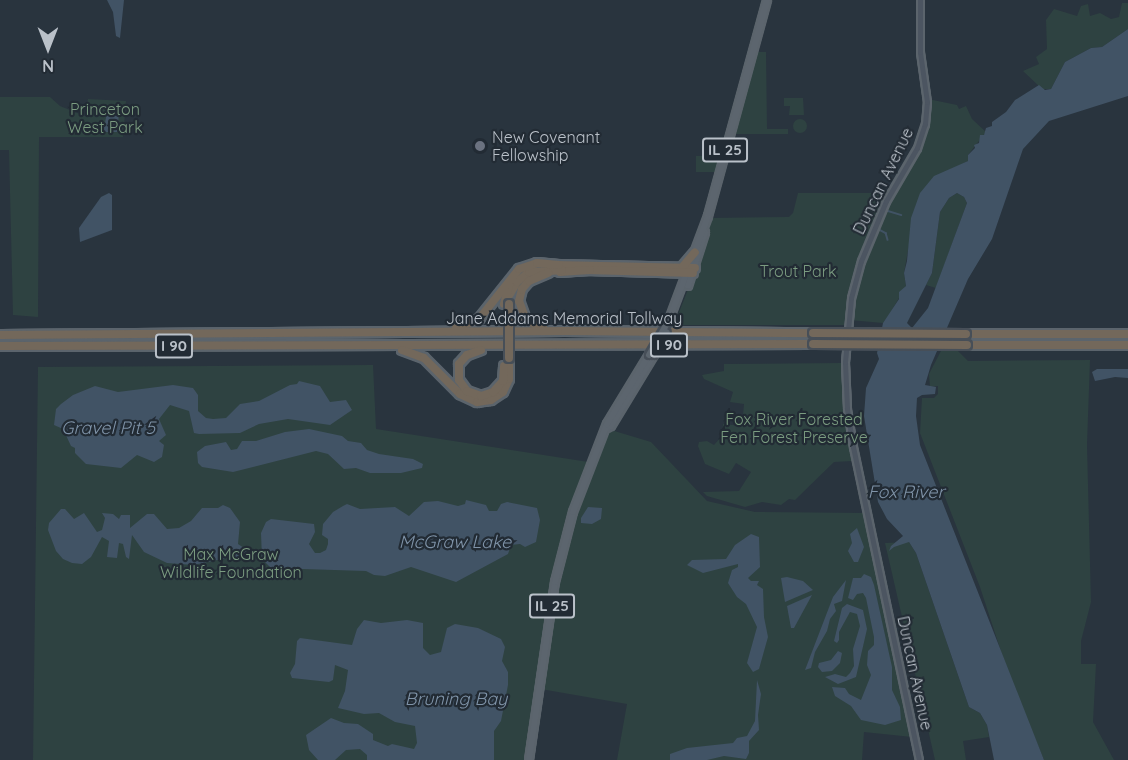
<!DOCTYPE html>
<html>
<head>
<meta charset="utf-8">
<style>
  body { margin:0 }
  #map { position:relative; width:1128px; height:760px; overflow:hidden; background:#29343e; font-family:Quicksand,sans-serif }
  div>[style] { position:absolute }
  .green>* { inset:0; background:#2e4241; transform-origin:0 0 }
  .round { border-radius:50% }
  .water>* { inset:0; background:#415365 }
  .stream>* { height:1.5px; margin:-0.75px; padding:0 0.75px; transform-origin:0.75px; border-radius:0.75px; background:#415365 }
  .roads { filter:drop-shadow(2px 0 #5b646c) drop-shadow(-2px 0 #5b646c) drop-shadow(0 2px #5b646c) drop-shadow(0 -2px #5b646c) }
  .secondary>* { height:5px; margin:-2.5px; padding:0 2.5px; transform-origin:2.5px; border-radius:2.5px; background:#4c5561 }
  .primary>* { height:6px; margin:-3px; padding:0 3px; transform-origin:3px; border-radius:3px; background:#5c656e }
  .highway>* { height:8px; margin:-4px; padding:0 4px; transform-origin:4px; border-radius:4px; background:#73685b }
  .bridges { filter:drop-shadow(2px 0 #474f58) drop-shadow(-2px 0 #474f58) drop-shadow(0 2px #474f58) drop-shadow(0 -2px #474f58) }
  .primary-bridge>* { height:6px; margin:-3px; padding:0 3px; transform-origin:3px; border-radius:3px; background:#5c656e }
  .highway-bridge>* { height:8px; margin:-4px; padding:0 4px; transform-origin:4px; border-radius:4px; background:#73685b }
  .dots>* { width:16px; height:16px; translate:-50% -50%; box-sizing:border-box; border:3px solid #222b34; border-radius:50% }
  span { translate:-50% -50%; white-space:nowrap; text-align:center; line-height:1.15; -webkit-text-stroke:4.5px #222b34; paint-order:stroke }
  .shield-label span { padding:2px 4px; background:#222b34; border:2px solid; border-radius:4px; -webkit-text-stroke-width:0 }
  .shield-label { font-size:15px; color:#bac1c9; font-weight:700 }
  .park-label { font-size:16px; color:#7b9c81 }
  .poi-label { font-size:16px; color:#bac1c9 }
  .left { translate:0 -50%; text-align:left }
  .street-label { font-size:16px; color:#bac1c9 }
  .water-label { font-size:18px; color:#7f93a8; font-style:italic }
  .north { position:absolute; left:18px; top:18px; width:60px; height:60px; -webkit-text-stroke:4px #222b34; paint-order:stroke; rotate:180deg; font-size:16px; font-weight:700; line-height:24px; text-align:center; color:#bac1c9 }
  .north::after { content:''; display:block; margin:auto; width:21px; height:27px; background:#bac1c9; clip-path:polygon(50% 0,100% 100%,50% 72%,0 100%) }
</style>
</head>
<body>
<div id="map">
  <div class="green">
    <i style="clip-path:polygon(1122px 3px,1128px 3px,1128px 29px,1102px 47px,1091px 48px,1065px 62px,1051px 89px,1042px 89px,1023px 71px,1039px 64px,1036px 57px,1047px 49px,1046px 20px,1054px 9px,1077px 16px,1081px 6px,1088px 4px,1090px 16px,1100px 13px,1111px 19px,1119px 17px)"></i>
    <i style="clip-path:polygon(754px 52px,766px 52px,767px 129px,788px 129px,788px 134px,734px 134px)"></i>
    <i style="clip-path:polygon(0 97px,50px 97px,60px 106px,85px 116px,88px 99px,126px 101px,123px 137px,39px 137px,38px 317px,13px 315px,9px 150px,0 150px)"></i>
    <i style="clip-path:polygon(784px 98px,803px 98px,804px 115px,789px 115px,790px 106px,784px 106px)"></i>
    <i style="clip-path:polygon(928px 99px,957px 105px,959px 109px,966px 106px,972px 119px,986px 132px,968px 155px,968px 161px,933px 180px,916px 205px,904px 273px,906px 286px,889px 315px,883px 323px,850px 320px,861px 267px,884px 208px,921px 142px)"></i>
    <i class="round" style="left:793px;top:119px;width:14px;height:14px"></i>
    <i style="left:696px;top:156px;width:23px;height:16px"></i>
    <i style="clip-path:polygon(798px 193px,886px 193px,858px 263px,844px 325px,674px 325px,704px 249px,711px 218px,789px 217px,793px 213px)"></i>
    <i style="clip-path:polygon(957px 193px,964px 197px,967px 203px,936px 288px,926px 285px,932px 273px,940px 212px,949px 198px)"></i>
    <i style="clip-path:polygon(942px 349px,957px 350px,968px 361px,1090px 360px,1087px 445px,1091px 602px,1081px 641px,1081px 664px,1096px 664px,1093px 722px,1114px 760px,1044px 760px,1009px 676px,980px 587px,920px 433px,922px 398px,934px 398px,938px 394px,938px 386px,930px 387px,929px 374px)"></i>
    <i style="clip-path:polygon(842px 363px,843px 405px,852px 461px,834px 462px,795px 500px,789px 499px,781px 505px,762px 502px,745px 507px,707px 496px,703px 492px,739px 491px,751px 472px,736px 463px,729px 474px,705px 464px,698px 446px,699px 442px,707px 441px,714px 445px,722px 436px,723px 424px,742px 426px,744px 404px,730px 402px,733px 392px,704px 379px,702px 375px,724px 371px,724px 364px)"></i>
    <i style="clip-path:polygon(373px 365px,376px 429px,595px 463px,611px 430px,651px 442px,707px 501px,755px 512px,864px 513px,912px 737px,864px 732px,862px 760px,617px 760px,627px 704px,535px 688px,524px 760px,33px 760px,38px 367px)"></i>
    <i style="clip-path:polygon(909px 542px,916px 553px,969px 707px,980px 713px,987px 725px,989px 737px,963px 741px,966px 760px,935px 760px,885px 543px)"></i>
  </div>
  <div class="water">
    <i style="clip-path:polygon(107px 0,124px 0,120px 38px,116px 36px,113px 12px)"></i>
    <i style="clip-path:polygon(evenodd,1128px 29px,1128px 96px,1049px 121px,1023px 149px,992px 239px,968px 279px,931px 365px,925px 385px,936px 387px,935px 394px,922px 395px,917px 398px,916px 416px,920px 445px,1044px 760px,994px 760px,987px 725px,980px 713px,969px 707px,916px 553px,909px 542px,894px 547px,889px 551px,891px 546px,903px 536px,887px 519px,878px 502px,864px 416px,866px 388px,879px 359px,877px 353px,883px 323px,899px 299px,899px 292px,906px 286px,904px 273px,907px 261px,911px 218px,920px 193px,934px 176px,968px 161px,968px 155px,975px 148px,974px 145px,979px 143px,980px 135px,984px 135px,986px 128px,992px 126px,992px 122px,1006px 112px,1015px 100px,1039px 85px,1045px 90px,1051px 89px,1065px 62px,1091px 48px,1102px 47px,1128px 29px,957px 193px,964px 197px,967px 203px,928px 308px,912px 328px,907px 323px,932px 273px,940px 212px,949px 198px,957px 193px)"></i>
    <i style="clip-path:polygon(107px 112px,119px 114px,117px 132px,89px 132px,88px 127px,105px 123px)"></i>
    <i style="clip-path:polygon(109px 193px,112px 195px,112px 230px,80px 242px,79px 228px,101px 197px)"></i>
    <i style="clip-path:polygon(1097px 369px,1128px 369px,1128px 378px,1115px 377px,1095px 381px,1092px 372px)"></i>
    <i style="clip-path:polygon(299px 381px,320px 386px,330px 402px,346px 400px,352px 410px,330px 425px,288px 419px,259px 424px,240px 433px,199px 434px,194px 433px,189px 411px,170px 405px,159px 419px,166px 435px,159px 441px,164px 445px,162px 457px,154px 462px,137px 455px,121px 468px,86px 464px,75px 453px,75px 448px,71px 446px,63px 429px,54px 425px,56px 409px,61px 404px,73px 395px,95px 386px,118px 392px,173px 385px,193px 388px,198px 395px,198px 411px,206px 418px,213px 419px,226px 418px,240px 404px,259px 401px,290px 385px,297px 384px)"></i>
    <i style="clip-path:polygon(309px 429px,342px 436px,348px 441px,361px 443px,367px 450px,379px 454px,413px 459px,423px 464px,422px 468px,401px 473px,370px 473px,356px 468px,344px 469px,328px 454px,316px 451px,233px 472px,202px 467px,198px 463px,197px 452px,205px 446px,226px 442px,231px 450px,237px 449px,242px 441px,256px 441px,285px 432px)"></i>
    <i style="clip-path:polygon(466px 500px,486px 505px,489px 511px,497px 511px,501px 504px,507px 502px,537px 508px,540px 520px,536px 542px,525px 547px,520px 544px,511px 545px,508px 554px,456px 582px,411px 567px,385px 576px,374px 575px,366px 571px,271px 568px,262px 559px,261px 533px,266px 522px,271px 519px,314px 524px,315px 532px,309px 544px,315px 553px,320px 553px,326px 550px,328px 544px,328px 539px,322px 535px,323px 524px,333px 512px,343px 506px,347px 504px,360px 509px,395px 507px,409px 516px,424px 502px,438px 501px,458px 506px,465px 504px)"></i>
    <i style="clip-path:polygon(223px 505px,230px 508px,240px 522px,238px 544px,247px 550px,240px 559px,236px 560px,233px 552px,227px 558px,193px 565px,167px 563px,144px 552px,132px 535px,129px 559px,126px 557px,123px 544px,119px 543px,117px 558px,107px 557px,109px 541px,102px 537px,91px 557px,82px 564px,72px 563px,63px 559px,56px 551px,48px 530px,49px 523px,61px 509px,65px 509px,74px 519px,84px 513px,97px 532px,102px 530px,105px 518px,102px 513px,113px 514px,119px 519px,121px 515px,130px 515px,130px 528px,147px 514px,154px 514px,167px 529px,179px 528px,191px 521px,202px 508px,218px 508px)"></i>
    <i style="clip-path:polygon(588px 507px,602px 508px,601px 519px,592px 524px,581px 523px,581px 518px)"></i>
    <i style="clip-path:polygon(857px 528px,864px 547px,858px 562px,854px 562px,848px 551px,852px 543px,850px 534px)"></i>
    <i style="clip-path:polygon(751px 534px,759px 537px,760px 567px,748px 578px,751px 581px,759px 581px,757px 585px,763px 589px,764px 617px,768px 637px,759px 669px,753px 672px,747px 663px,757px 627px,746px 604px,737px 597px,728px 583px,732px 570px,738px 567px,738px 564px,703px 573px,687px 565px,692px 560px,726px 559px,735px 545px)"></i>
    <i style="clip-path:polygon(864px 574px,871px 577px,874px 585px,892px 667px,892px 690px,900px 707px,901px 720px,885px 725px,861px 720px,851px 706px,835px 696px,832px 687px,845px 688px,849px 694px,861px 700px,871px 675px,867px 665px,868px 651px,874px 645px,874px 637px,866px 598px,863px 593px,857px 594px,853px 600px,848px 598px,853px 578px,861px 578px)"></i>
    <i style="clip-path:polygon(787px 577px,803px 581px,813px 590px,785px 602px,781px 578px)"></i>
    <i style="clip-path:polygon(846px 580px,842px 601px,834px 604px,836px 611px,830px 619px,827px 631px,815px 652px,811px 668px,805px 670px,833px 597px)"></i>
    <i style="clip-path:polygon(812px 595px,794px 628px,791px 628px,787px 606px)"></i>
    <i style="clip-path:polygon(847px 604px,863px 610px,867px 629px,856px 677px,838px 684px,825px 677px,835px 674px,846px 677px,850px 673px,854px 666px,853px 649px,860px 626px,857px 614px,850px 612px,839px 632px,839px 640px,837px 643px,834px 641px,842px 608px)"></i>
    <i style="clip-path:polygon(364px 620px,381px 623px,407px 620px,423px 623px,423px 648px,430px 655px,441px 652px,447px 628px,455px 624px,478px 628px,501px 639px,505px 647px,502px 661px,508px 672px,508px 685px,501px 721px,494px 731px,494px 760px,367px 760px,367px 755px,360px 749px,346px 750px,335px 760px,318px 760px,309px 750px,306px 735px,331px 718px,344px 723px,358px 724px,373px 734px,373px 740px,388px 746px,392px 744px,414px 749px,417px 743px,415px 726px,395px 722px,379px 713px,364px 714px,338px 708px,345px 691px,348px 670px,335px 665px,333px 680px,329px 682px,292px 678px,290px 673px,295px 664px,297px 641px,300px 638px,352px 645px,357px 629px)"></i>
    <i style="clip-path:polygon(838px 651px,842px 653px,840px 663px,832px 671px,822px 672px,818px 667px,819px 663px,831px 660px)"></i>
    <i style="clip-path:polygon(757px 680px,761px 694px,758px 715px,759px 730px,749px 741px,749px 753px,746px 759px,724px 756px,707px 760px,670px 760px,670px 754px,687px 748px,733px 743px,737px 738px,747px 736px,755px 721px)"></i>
  </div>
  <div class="stream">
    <i style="left:885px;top:210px;width:17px;rotate:17deg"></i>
    <i style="left:878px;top:229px;width:9px;rotate:27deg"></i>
    <i style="left:886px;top:233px;width:7px;rotate:74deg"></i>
  </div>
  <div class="roads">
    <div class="secondary">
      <i style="left:919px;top:760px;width:320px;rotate:-101.9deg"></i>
      <i style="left:853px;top:447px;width:39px;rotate:-99deg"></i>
      <i style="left:847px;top:408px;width:46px;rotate:-92.5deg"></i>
      <i style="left:845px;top:362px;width:64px;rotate:-84.6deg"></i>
      <i style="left:851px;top:298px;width:38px;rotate:-75deg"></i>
      <i style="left:861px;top:261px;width:65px;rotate:-67.4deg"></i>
      <i style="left:886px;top:201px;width:61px;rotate:-59.7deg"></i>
      <i style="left:917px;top:148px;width:25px;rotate:-72deg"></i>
      <i style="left:925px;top:124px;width:22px;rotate:-85deg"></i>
      <i style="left:927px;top:102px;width:50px;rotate:-98deg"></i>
      <i style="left:920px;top:52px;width:52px;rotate:-90deg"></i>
    </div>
    <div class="primary">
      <i style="left:688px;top:286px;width:56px;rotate:-72.2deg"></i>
      <i style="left:669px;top:320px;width:111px;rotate:-69.4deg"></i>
      <i style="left:708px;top:216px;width:224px;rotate:-74.7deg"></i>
      <i style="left:607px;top:428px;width:4px;rotate:-27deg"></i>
      <i style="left:611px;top:426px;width:83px;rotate:-58.8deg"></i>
      <i style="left:529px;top:760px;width:180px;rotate:-81.7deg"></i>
      <i style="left:555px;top:582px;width:72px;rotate:-75.6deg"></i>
      <i style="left:573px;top:512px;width:94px;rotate:-68.9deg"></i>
      <i style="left:607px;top:424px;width:81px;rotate:-58.7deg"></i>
    </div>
    <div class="highway">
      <i style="left:555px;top:265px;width:140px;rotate:1.2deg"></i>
      <i style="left:683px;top:266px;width:18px;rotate:-49deg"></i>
      <i style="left:586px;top:270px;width:107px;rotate:1.6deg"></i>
      <i style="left:560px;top:272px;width:30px;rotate:-4deg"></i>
      <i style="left:510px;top:294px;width:14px;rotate:-60deg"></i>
      <i style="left:517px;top:282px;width:16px;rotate:-40deg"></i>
      <i style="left:529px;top:272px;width:33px;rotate:-3deg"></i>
      <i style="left:504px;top:304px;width:20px;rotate:-75deg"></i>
      <i style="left:456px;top:328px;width:25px;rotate:-21deg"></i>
      <i style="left:479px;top:319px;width:64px;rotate:-51.3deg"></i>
      <i style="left:519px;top:269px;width:19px;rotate:-18deg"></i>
      <i style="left:537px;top:263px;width:22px;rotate:5deg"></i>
      <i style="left:543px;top:328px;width:19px;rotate:-155deg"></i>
      <i style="left:526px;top:320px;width:20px;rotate:-110deg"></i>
      <i style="left:519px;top:301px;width:12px;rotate:-76deg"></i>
      <i style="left:522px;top:289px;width:11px;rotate:-49deg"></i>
      <i style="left:529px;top:281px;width:21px;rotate:-23deg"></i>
      <i style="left:966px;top:334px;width:162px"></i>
      <i style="left:0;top:335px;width:565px;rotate:-0.41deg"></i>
      <i style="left:565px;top:331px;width:248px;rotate:0.5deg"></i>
      <i style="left:967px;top:345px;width:161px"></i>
      <i style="left:0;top:346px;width:813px;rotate:-0.14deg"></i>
      <i style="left:402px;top:350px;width:23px;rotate:20deg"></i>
      <i style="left:424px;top:358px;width:51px;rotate:45deg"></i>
      <i style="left:460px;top:394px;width:19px;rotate:25deg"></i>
      <i style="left:477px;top:402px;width:14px;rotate:-8deg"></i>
      <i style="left:491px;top:400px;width:14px;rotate:-34deg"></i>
      <i style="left:503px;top:392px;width:14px;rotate:-65deg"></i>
      <i style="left:509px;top:379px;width:21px;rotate:-90deg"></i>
      <i style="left:481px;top:350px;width:15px;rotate:160deg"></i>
      <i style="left:467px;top:355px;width:12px;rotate:132deg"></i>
      <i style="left:459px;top:364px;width:16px;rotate:90deg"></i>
      <i style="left:459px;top:380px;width:14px;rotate:54deg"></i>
      <i style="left:467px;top:391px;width:15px;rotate:20deg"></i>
      <i style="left:481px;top:396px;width:13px;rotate:-18deg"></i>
      <i style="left:493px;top:392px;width:15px;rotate:-48deg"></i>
      <i style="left:503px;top:381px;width:15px;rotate:-86deg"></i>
    </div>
  </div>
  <div class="bridges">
    <div class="primary-bridge">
      <i style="left:649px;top:355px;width:40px;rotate:-60.3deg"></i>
      <i style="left:654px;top:355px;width:26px;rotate:-61deg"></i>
    </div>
    <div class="highway-bridge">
      <i style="left:813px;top:333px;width:153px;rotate:0.4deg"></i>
      <i style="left:813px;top:344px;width:154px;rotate:0.4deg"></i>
      <i style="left:509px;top:358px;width:54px;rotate:-90deg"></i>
    </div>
  </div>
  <div class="dots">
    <i style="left:480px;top:146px;background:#6b7280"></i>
  </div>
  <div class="shield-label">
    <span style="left:725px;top:150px">IL 25</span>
    <span style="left:669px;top:345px">I 90</span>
    <span style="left:174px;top:346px">I 90</span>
    <span style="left:552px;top:606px">IL 25</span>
  </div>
  <div class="park-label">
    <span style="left:105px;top:118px">Princeton<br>West Park</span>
    <span style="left:798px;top:271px">Trout Park</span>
    <span style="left:794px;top:428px">Fox River Forested<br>Fen Forest Preserve</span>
    <span style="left:231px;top:563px">Max McGraw<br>Wildlife Foundation</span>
  </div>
  <div class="poi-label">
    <span class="left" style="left:492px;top:146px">New Covenant<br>Fellowship</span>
  </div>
  <div class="street-label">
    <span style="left:883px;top:181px;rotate:-64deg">Duncan Avenue</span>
    <span style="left:564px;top:318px">Jane Addams Memorial Tollway</span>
    <span style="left:915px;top:673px;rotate:78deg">Duncan Avenue</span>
  </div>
  <div class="water-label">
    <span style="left:108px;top:428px">Gravel Pit 5</span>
    <span style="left:906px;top:492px">Fox River</span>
    <span style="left:455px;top:542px">McGraw Lake</span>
    <span style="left:456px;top:699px">Bruning Bay</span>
  </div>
  <div class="north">N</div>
</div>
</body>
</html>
